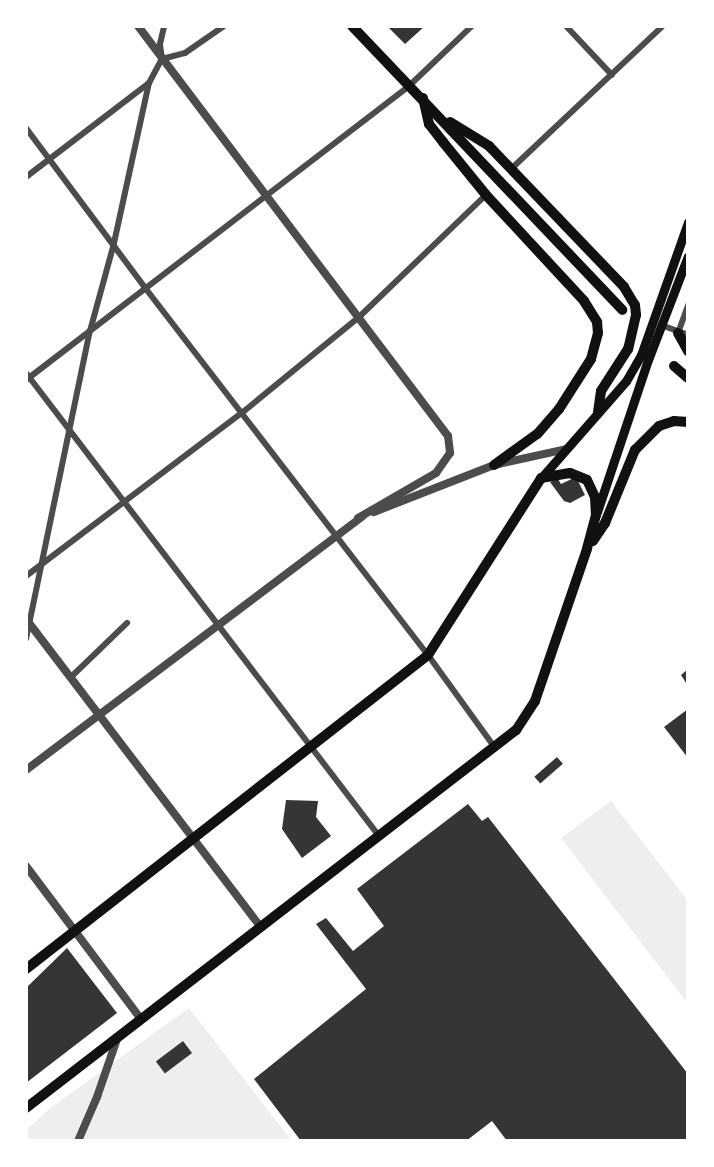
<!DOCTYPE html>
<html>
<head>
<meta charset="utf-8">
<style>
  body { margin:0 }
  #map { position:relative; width:714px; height:1167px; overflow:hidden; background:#fff; font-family:"IBM Plex Sans",sans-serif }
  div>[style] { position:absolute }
  .green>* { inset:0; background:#eee }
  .building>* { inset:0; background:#353535; transform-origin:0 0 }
  .minor>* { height:6px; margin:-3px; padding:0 3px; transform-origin:3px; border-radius:3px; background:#4c4c4c }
  .tertiary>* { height:8px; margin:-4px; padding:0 4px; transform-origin:4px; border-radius:4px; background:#4c4c4c }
  .secondary>* { height:9px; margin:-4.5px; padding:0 4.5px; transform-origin:4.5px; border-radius:4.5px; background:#111 }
  .primary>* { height:10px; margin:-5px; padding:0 5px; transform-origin:5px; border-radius:5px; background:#111 }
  span { translate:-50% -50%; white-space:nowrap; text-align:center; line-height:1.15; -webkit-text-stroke:7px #fff; paint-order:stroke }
  .frame { position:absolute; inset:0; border:28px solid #fff; pointer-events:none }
</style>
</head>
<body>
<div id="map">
  <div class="green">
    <i style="clip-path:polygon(611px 801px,688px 901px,688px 1004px,561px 838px)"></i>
    <i style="clip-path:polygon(189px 1008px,292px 1141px,26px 1141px,26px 1130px,49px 1109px)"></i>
  </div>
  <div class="building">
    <i style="clip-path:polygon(387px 26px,425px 26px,405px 44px)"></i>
    <i style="clip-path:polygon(576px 477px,585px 495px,570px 503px,564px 501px,550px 482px,558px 479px,561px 484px)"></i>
    <i style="clip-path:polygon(688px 669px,688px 686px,681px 675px)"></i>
    <i style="clip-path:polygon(688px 709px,688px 758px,664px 727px)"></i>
    <i style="left:557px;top:757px;width:9px;height:30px;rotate:49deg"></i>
    <i style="clip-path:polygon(286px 800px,318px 801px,316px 817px,331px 836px,302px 858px,282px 829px)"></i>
    <i style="clip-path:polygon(468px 804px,482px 821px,488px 817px,688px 1074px,688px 1141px,507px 1141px,492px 1121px,466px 1141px,301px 1141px,254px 1079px,366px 989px,316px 924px,326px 918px,353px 951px,384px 926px,357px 889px)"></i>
    <i style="clip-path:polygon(67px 948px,117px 1013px,26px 1083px,26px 988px)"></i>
    <i style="left:183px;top:1041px;width:15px;height:34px;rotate:53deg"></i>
  </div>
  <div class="minor">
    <i style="left:566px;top:26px;width:67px;rotate:46.8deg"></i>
    <i style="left:162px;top:59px;width:24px;rotate:-15deg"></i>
    <i style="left:185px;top:53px;width:47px;rotate:-34.7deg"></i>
    <i style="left:26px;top:128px;width:201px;rotate:53.3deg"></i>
    <i style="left:146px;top:289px;width:462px;rotate:52.4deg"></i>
    <i style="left:428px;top:655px;width:115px;rotate:54.2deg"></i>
    <i style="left:511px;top:169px;width:209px;rotate:-43.3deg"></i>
    <i style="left:26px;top:177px;width:155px;rotate:-37.4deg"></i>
    <i style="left:661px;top:325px;width:29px;rotate:20deg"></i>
    <i style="left:678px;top:333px;width:30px;rotate:-70deg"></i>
    <i style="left:26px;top:373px;width:582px;rotate:52.68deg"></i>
    <i style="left:26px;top:380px;width:484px;rotate:-37.5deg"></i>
    <i style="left:410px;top:85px;width:86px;rotate:-43.6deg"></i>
    <i style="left:26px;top:576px;width:272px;rotate:-37.1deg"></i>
    <i style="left:243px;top:412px;width:149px;rotate:-39.3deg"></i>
    <i style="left:358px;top:318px;width:178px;rotate:-43.9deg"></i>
    <i style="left:26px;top:639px;width:315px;rotate:-78.3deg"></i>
    <i style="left:90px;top:331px;width:91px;rotate:-74.7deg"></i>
    <i style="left:114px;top:243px;width:164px;rotate:-77.7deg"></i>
    <i style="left:149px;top:83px;width:27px;rotate:-62deg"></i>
    <i style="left:162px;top:59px;width:15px;rotate:-98deg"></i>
    <i style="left:160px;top:44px;width:18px;rotate:-77deg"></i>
    <i style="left:71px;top:677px;width:78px;rotate:-44deg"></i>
  </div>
  <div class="tertiary">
    <i style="left:138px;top:26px;width:514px;rotate:52.91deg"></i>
    <i style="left:448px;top:436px;width:17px;rotate:83deg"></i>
    <i style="left:450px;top:453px;width:24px;rotate:125deg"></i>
    <i style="left:436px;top:473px;width:90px;rotate:150deg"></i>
    <i style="left:374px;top:512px;width:129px;rotate:-21.4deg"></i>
    <i style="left:494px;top:465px;width:75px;rotate:-12.4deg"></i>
    <i style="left:26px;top:619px;width:388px;rotate:52.7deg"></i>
    <i style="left:26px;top:770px;width:421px;rotate:-37deg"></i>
    <i style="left:26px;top:866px;width:191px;rotate:53.1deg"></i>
    <i style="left:78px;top:1141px;width:48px;rotate:-66.6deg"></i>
    <i style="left:97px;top:1097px;width:61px;rotate:-71deg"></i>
  </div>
  <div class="secondary">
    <i style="left:541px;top:478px;width:129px;rotate:-48.8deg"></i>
    <i style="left:626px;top:381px;width:30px;rotate:-60deg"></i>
    <i style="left:641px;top:355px;width:141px;rotate:-70.5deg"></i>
    <i style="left:597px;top:512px;width:160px;rotate:-71.5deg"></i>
    <i style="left:648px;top:360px;width:111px;rotate:-69deg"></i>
  </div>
  <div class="primary">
    <i style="left:352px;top:26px;width:392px;rotate:46.4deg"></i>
    <i style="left:423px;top:98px;width:27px;rotate:77deg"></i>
    <i style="left:429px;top:124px;width:23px;rotate:52deg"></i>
    <i style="left:443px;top:142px;width:68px;rotate:50.9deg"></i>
    <i style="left:486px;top:195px;width:144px;rotate:47.2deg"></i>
    <i style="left:584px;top:301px;width:25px;rotate:58deg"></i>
    <i style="left:597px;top:322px;width:11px;rotate:85deg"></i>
    <i style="left:598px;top:333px;width:27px;rotate:105deg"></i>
    <i style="left:591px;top:359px;width:59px;rotate:122.6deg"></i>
    <i style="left:559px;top:409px;width:33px;rotate:131deg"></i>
    <i style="left:537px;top:434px;width:53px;rotate:144.2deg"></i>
    <i style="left:450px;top:122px;width:46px;rotate:31.6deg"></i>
    <i style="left:489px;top:146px;width:195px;rotate:46.2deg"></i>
    <i style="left:624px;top:287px;width:21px;rotate:59deg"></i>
    <i style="left:635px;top:305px;width:10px;rotate:84deg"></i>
    <i style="left:636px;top:315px;width:35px;rotate:103deg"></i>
    <i style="left:628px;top:349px;width:50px;rotate:122.7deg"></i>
    <i style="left:601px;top:391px;width:22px;rotate:98deg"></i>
    <i style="left:678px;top:333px;width:21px;rotate:61deg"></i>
    <i style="left:674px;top:366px;width:18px;rotate:41deg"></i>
    <i style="left:593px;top:541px;width:22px;rotate:-56deg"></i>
    <i style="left:605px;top:523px;width:79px;rotate:-67.7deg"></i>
    <i style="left:635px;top:450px;width:34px;rotate:-45deg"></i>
    <i style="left:659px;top:426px;width:16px;rotate:-18deg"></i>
    <i style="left:674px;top:421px;width:14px;rotate:4deg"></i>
    <i style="left:26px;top:969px;width:510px;rotate:-37.99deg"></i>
    <i style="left:428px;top:655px;width:210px;rotate:-57.4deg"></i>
    <i style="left:541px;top:478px;width:29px;rotate:-10deg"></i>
    <i style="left:570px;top:473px;width:18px;rotate:22deg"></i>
    <i style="left:587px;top:480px;width:19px;rotate:65deg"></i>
    <i style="left:595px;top:497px;width:18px;rotate:87deg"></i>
    <i style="left:596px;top:515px;width:35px;rotate:105deg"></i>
    <i style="left:587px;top:549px;width:161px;rotate:108.9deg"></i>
    <i style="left:535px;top:701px;width:35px;rotate:123deg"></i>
    <i style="left:516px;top:730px;width:619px;rotate:142.35deg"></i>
  </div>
  <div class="frame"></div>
</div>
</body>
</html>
